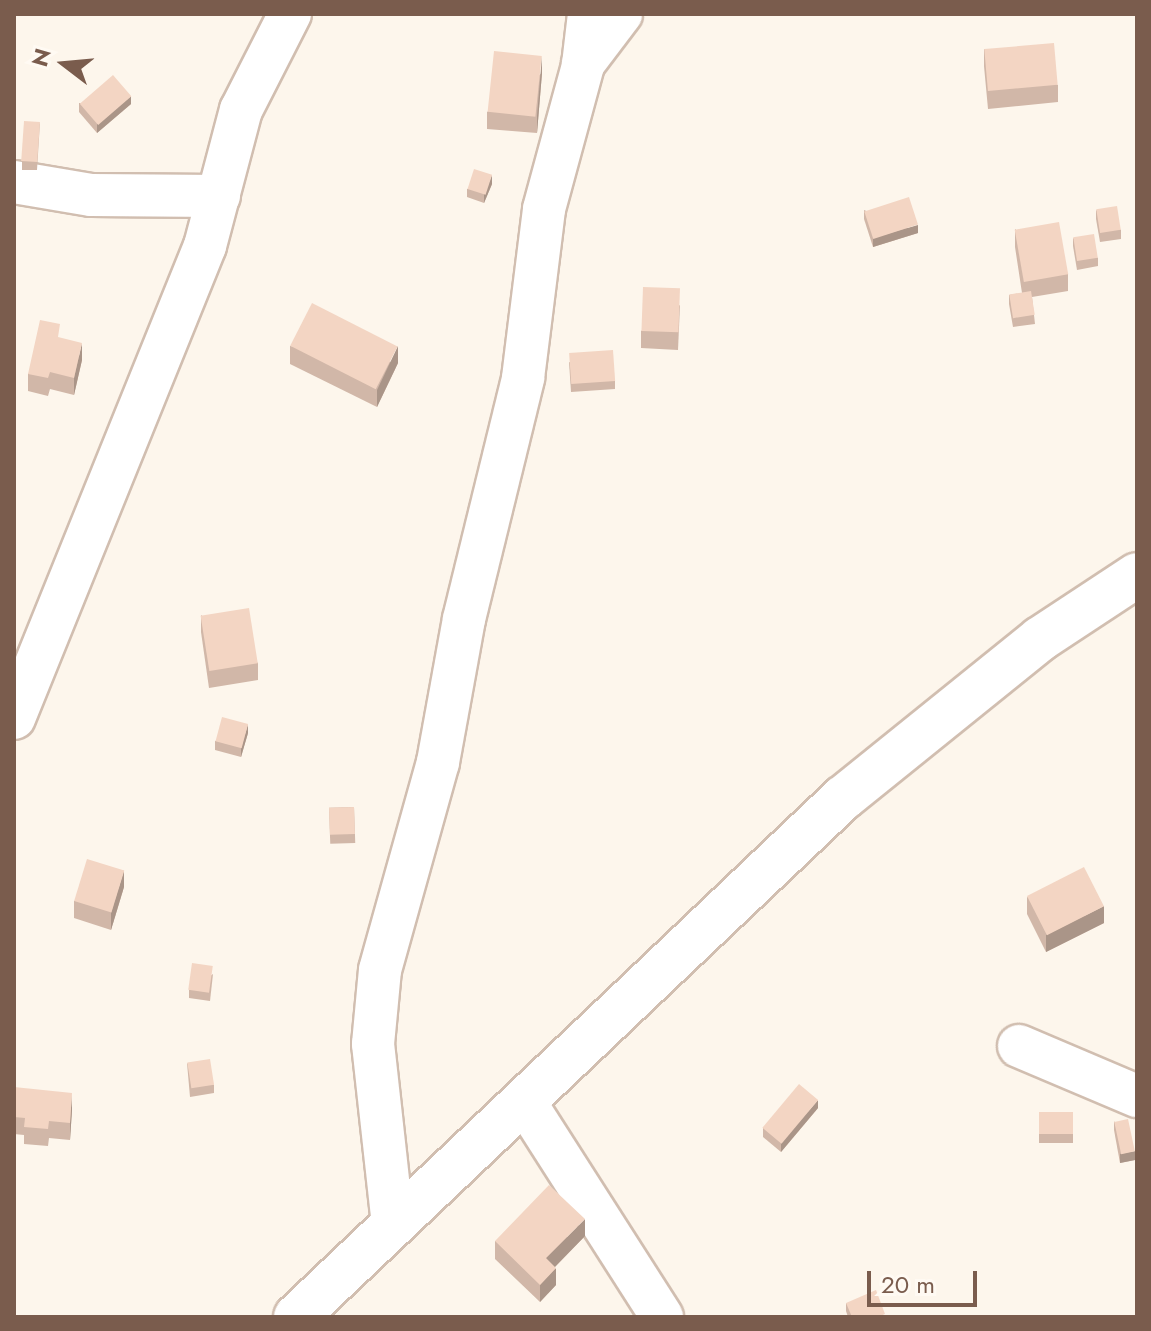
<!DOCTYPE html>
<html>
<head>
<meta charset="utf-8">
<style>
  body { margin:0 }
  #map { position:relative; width:1151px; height:1331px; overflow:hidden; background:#fdf6ec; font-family:Jost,sans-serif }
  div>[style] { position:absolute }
  .roads { filter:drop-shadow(2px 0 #d1beb0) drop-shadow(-2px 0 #d1beb0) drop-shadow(0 2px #d1beb0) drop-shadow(0 -2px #d1beb0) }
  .street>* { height:42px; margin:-21px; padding:0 21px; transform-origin:21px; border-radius:21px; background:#fff }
  .secondary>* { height:44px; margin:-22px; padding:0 22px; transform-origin:22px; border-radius:22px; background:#fff }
  .wall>* { inset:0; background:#d1b7a8; transform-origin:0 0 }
  .shaded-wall>* { inset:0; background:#aa9588 }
  .building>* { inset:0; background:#f3d5c3; transform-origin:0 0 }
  span { translate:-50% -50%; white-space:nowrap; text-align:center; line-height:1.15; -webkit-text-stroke:6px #fffaf3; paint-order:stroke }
  .frame { position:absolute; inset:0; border:16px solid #7a5c4d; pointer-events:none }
  .north { position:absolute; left:24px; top:24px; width:80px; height:80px; -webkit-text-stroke:6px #fffaf3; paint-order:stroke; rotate:286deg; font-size:22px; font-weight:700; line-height:32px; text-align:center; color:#7a5c4d }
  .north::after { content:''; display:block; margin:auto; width:28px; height:36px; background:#7a5c4d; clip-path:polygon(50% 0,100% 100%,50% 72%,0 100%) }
  .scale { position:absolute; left:867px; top:1271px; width:110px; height:36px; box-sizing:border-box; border:4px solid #7a5c4d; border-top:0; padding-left:10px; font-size:24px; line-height:28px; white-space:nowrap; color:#7a5c4d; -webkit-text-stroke:6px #fffaf3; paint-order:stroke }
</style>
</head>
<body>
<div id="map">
  <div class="roads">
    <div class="street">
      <i style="left:583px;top:64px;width:63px;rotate:-52.8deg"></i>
      <i style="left:14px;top:182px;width:78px;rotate:9.6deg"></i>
      <i style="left:91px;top:195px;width:128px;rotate:0.4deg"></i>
      <i style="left:14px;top:718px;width:509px;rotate:-67.97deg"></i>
      <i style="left:205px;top:246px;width:141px;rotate:-75.2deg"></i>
      <i style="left:241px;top:110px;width:108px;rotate:-63deg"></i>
      <i style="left:1019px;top:1046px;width:128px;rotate:23deg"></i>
      <i style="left:524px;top:1101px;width:256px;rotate:57.4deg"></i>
      <i style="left:393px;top:1225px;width:182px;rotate:-96.3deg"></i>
      <i style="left:373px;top:1044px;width:74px;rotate:-84.6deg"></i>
      <i style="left:380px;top:970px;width:216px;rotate:-74.4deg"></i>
      <i style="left:438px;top:762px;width:145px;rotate:-79.7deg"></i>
      <i style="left:464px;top:619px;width:248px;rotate:-76.2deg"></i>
      <i style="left:523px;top:378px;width:170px;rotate:-82.9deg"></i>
      <i style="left:544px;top:209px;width:149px;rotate:-74.8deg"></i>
      <i style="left:583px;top:65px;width:51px;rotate:-83.3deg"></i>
    </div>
    <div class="secondary">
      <i style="left:296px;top:1317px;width:754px;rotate:-43.5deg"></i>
      <i style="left:843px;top:798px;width:253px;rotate:-38.9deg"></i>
      <i style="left:1040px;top:639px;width:116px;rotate:-33.4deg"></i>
    </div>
  </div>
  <div class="wall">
    <i style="clip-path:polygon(984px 49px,1058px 85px,1058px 102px,988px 109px,984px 66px)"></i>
    <i style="clip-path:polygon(542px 73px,537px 133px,487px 129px,487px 112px)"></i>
    <i style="clip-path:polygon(79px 103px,131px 104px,97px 133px,79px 112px)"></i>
    <i style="clip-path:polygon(40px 122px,37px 170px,22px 170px,22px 161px)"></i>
    <i style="clip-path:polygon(492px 184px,484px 203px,467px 197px,467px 189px)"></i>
    <i style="clip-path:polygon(864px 210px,918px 233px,873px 247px,864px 219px)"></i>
    <i style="clip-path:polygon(1096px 210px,1121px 230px,1121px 239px,1100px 242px,1096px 219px)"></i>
    <i style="clip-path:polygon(1015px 229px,1068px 274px,1068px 291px,1032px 297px,1035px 324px,1013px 327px,1009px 304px,1009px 295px,1022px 293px,1015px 247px)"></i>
    <i style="clip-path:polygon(1073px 238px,1098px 258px,1098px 266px,1077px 270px,1073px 246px)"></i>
    <i style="clip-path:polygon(680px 305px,678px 350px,641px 348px,641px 331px)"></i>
    <i style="clip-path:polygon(60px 338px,82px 360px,74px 395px,50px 389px,48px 396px,28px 391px,28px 374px)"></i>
    <i style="clip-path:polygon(290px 346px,398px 363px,377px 407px,290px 364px)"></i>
    <i style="clip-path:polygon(569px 362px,615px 381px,615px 389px,571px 392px)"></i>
    <i style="clip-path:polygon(201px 615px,258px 663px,258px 680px,209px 688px,201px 632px)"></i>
    <i style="clip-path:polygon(248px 733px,241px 757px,215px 750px,215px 741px)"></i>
    <i style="left:354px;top:807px;width:36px;height:25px;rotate:88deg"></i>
    <i style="clip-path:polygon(124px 887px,111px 930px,74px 918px,74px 901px)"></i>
    <i style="clip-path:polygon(1027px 897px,1104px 923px,1046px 952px,1027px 914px)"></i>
    <i style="clip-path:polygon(213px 974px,210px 1001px,189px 998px,189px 990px)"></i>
    <i style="clip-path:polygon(187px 1063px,214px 1085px,214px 1093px,190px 1097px)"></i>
    <i style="clip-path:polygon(14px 1087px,72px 1110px,70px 1140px,49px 1138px,48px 1146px,24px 1144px,24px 1135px,14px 1134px)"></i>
    <i style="clip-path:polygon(818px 1108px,781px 1152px,763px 1137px,763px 1128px)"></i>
    <i style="left:1039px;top:1112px;width:34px;height:31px"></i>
    <i style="clip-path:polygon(1114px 1121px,1135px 1160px,1120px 1163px,1114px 1130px)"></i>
    <i style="clip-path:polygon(585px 1236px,555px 1267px,556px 1285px,540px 1302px,495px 1259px,495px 1241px)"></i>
    <i style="clip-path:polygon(846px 1303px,885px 1317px,848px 1317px,846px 1311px)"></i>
  </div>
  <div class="shaded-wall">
    <i style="clip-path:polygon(542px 56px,542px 73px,537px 133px,537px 116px)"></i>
    <i style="clip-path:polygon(131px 96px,131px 104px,97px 133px,97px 124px)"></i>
    <i style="clip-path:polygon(492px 175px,492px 184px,484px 203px,484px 195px)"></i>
    <i style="clip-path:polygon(918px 225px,918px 233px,873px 247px,873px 238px)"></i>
    <i style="clip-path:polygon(82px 343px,82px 360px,74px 395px,74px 378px)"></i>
    <i style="clip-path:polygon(398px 346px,398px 363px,377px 407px,377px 390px)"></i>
    <i style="clip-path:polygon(248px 724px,248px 733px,241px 757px,241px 748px)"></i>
    <i style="clip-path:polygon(124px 870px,124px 887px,111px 930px,111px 913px)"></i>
    <i style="clip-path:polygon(1104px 906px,1104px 923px,1046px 952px,1046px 935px)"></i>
    <i style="clip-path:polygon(72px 1093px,72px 1110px,70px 1140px,70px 1123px)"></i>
    <i style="clip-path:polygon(818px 1100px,818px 1108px,781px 1152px,781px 1143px)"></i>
    <i style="clip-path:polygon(1135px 1151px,1135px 1160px,1120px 1163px,1120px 1154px)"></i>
    <i style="clip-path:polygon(585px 1219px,585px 1236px,546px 1276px,546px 1258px)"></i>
    <i style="clip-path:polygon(556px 1268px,556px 1285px,540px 1302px,540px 1285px)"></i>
  </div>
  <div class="building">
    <i style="left:1054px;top:43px;width:42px;height:70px;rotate:85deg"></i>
    <i style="left:494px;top:51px;width:48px;height:61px;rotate:6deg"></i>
    <i style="left:113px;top:75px;width:28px;height:44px;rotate:49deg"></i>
    <i style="left:24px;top:121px;width:16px;height:40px;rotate:4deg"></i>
    <i style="left:474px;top:169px;width:19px;height:21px;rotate:18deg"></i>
    <i style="left:909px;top:197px;width:29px;height:47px;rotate:72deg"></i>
    <i style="left:1117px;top:206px;width:24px;height:21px;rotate:81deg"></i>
    <i style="left:1059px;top:222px;width:53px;height:45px;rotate:80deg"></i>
    <i style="left:1094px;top:234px;width:24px;height:21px;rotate:81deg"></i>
    <i style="left:643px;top:287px;width:37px;height:44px;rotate:2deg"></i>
    <i style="left:1031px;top:291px;width:24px;height:22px;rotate:81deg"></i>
    <i style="left:312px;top:303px;width:96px;height:48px;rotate:27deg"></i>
    <i style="clip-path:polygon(40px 320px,60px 324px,58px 337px,82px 343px,74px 378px,50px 372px,48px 378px,28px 374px)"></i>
    <i style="left:613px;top:350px;width:31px;height:44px;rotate:86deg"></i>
    <i style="left:249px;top:608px;width:56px;height:49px;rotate:81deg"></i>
    <i style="left:222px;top:717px;width:27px;height:25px;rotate:15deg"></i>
    <i style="left:354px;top:807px;width:27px;height:25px;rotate:88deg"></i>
    <i style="left:87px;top:859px;width:39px;height:44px;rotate:17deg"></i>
    <i style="left:1084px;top:867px;width:44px;height:64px;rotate:63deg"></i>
    <i style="left:192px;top:963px;width:21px;height:27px;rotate:8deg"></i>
    <i style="left:210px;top:1059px;width:26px;height:23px;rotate:81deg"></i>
    <i style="left:799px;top:1084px;width:25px;height:57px;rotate:40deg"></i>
    <i style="clip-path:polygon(14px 1087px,72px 1093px,70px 1123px,49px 1121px,48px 1129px,24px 1127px,25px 1118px,14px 1117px)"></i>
    <i style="left:1039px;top:1112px;width:34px;height:22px"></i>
    <i style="left:1128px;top:1119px;width:33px;height:14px;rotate:78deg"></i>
    <i style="clip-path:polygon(549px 1185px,585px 1219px,546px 1258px,556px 1268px,540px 1285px,495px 1241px)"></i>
    <i style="clip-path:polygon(876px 1290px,885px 1314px,878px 1317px,852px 1317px,846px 1303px)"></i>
  </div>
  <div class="frame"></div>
  <div class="north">N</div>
  <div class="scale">20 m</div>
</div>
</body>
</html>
